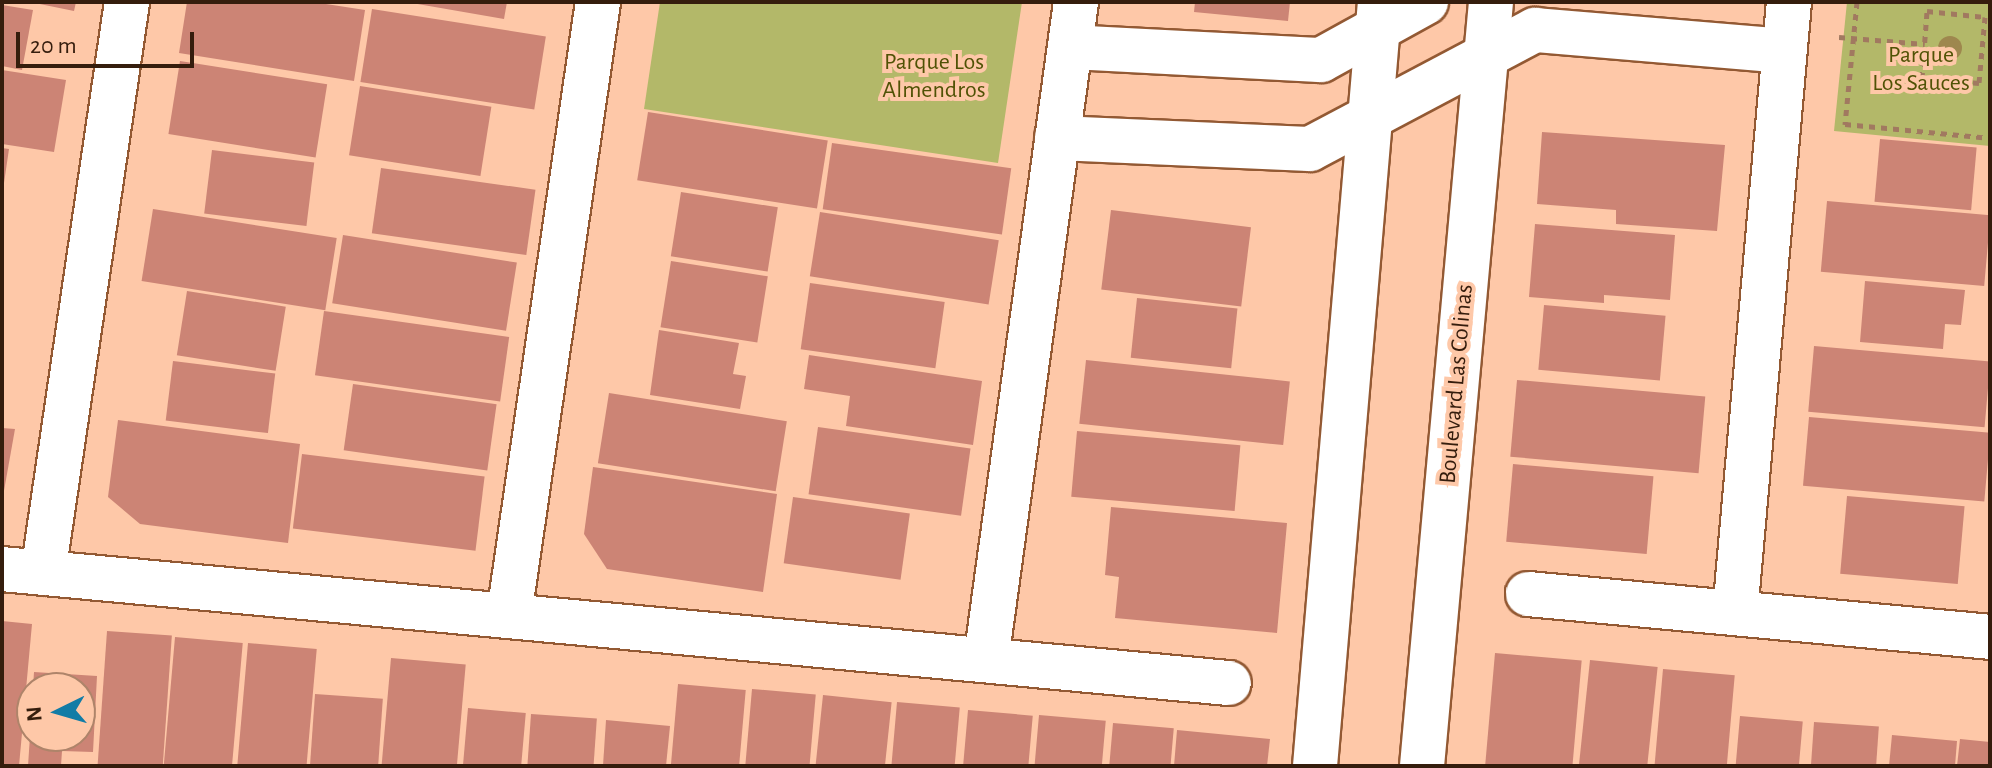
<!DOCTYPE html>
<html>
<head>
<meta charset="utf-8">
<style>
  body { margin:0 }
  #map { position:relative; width:1992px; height:768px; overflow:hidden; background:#fec8a8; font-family:"Alegreya Sans",sans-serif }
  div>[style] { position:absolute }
  .green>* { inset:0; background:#b3b869 }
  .building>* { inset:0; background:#cc8475; transform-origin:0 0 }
  .path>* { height:5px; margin-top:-2.5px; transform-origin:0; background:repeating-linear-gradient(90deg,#a17960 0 6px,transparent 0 12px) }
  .roads { filter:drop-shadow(2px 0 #935933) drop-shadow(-2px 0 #935933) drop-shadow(0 2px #935933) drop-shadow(0 -2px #935933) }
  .minor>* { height:44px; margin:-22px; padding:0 22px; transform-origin:22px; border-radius:22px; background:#fff }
  .trees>* { width:24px; height:24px; margin:-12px; border-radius:50%; background:#9e874e }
  span { translate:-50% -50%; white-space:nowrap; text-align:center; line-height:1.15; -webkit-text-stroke:8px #fec8a8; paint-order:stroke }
  .park-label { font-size:24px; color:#505205 }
  .street-label { font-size:24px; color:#351d0d }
  .frame { position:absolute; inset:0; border:4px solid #351d0d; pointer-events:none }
  .north { position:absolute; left:16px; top:672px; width:80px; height:80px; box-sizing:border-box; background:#fec8a8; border:2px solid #ae846a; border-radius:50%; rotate:265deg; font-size:22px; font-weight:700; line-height:32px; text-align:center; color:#351d0d }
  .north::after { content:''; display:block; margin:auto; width:28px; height:36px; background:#127ca6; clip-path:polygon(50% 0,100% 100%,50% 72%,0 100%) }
  .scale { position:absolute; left:16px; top:32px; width:178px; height:36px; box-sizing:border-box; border:4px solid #351d0d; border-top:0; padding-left:10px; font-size:24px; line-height:28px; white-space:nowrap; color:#351d0d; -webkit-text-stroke:6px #fec8a8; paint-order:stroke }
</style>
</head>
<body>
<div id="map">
  <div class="green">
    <i style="clip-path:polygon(660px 2px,1022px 2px,998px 163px,644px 109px)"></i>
    <i style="clip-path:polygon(1847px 2px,1990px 2px,1990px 146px,1834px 131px)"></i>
  </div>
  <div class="building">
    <i style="clip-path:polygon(30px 2px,76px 2px,74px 11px)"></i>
    <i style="clip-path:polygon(187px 2px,313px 2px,365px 10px,354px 81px,179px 53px)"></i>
    <i style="clip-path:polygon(406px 2px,507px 2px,504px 19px)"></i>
    <i style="clip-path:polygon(1195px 2px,1290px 2px,1288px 21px,1194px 12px)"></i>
    <i style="clip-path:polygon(2px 5px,33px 10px,22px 70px,2px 66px)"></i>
    <i style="left:372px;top:9px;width:176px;height:74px;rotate:9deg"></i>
    <i style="left:180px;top:61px;width:149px;height:74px;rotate:9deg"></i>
    <i style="clip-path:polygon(2px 70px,66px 80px,54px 152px,2px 144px)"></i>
    <i style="left:360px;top:86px;width:133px;height:70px;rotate:9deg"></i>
    <i style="left:648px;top:112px;width:182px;height:69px;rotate:9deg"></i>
    <i style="clip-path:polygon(1542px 132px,1725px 145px,1717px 231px,1616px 224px,1616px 210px,1537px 204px)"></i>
    <i style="left:1880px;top:139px;width:97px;height:63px;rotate:5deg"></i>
    <i style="left:832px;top:143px;width:181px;height:67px;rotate:8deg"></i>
    <i style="clip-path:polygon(2px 148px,9px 149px,4px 183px,2px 182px)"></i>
    <i style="left:212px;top:150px;width:103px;height:64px;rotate:7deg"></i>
    <i style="left:381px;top:168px;width:156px;height:66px;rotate:8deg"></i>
    <i style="left:681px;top:192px;width:98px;height:65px;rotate:9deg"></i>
    <i style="left:1827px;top:201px;width:164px;height:71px;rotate:5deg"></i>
    <i style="left:153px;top:209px;width:186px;height:73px;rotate:9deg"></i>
    <i style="left:1111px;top:210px;width:141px;height:80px;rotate:7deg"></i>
    <i style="left:820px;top:212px;width:181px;height:65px;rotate:9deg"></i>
    <i style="clip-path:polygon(1535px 224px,1675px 235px,1670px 300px,1604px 295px,1604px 303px,1529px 297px)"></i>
    <i style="left:343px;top:235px;width:176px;height:69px;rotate:9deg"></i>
    <i style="left:671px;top:261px;width:98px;height:67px;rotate:9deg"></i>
    <i style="clip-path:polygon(1865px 281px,1965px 290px,1961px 325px,1945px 324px,1943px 349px,1860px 342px)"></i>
    <i style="left:810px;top:283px;width:136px;height:67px;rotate:8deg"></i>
    <i style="left:187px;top:291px;width:100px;height:65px;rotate:9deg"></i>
    <i style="left:1137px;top:298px;width:101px;height:60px;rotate:6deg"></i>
    <i style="left:1544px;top:305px;width:122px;height:65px;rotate:5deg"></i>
    <i style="left:324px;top:311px;width:187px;height:65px;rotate:8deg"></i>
    <i style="clip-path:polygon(659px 330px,739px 343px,733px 374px,746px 376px,740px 409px,650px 395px)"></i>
    <i style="left:1814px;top:346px;width:177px;height:66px;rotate:5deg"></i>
    <i style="clip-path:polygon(809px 355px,982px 381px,973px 445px,846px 426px,850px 396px,804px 389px)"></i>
    <i style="left:1086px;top:360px;width:205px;height:64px;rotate:6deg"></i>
    <i style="left:173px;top:361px;width:103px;height:60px;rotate:7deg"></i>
    <i style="left:1517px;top:380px;width:189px;height:77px;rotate:5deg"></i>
    <i style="left:353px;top:384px;width:145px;height:67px;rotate:8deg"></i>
    <i style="left:609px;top:393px;width:180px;height:71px;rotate:9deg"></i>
    <i style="left:1809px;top:417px;width:182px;height:69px;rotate:5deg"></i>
    <i style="clip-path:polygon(118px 420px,300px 444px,288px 543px,140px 524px,108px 497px)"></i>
    <i style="left:818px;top:427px;width:154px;height:68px;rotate:8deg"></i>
    <i style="clip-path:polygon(2px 428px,15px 429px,2px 502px)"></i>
    <i style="left:1077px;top:431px;width:164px;height:66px;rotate:5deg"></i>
    <i style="left:302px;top:454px;width:184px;height:75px;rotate:7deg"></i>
    <i style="left:1513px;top:464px;width:141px;height:78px;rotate:5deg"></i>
    <i style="clip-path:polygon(593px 467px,777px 494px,763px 592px,607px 569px,584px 534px)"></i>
    <i style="left:1847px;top:496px;width:118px;height:78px;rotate:5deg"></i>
    <i style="left:793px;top:497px;width:118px;height:67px;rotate:8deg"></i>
    <i style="clip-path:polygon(1111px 507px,1287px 523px,1277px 633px,1115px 618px,1119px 577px,1105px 575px)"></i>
    <i style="clip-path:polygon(2px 621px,32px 624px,19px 766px,2px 766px)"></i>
    <i style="left:107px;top:631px;width:65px;height:135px;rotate:4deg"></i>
    <i style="left:175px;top:637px;width:68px;height:129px;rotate:5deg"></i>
    <i style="left:248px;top:643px;width:69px;height:123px;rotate:5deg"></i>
    <i style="left:1495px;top:653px;width:87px;height:114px;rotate:5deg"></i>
    <i style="left:391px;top:658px;width:75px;height:108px;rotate:5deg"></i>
    <i style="left:1590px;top:660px;width:68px;height:107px;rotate:6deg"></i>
    <i style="left:1663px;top:669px;width:72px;height:97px;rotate:5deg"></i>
    <i style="clip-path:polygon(34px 672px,97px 676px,93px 752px,62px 751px,61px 766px,28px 766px,30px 736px,80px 736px,80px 688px,33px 688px)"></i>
    <i style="left:678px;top:684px;width:68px;height:82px;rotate:5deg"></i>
    <i style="left:752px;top:689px;width:64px;height:77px;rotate:5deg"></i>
    <i style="left:315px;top:694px;width:68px;height:72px;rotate:4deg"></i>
    <i style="left:823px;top:695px;width:69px;height:71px;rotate:6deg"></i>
    <i style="left:897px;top:702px;width:63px;height:64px;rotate:5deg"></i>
    <i style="left:468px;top:708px;width:58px;height:58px;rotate:5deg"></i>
    <i style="left:968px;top:710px;width:65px;height:56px;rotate:5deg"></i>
    <i style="left:531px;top:714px;width:66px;height:52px;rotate:4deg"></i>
    <i style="left:1039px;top:715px;width:67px;height:51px;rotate:5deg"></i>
    <i style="left:1740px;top:716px;width:63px;height:50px;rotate:5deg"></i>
    <i style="clip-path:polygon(606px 720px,670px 726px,666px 766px,603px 766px)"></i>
    <i style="left:1814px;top:722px;width:65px;height:44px;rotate:4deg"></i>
    <i style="left:1113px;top:723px;width:61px;height:43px;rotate:5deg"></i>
    <i style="clip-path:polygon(1177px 730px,1270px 739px,1267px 766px,1174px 766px)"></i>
    <i style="clip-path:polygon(1892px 735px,1957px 741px,1955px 766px,1889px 766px)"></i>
    <i style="clip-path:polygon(1960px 739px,1990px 742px,1990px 766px,1957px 766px)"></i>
  </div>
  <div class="path">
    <i style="left:1857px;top:2px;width:123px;rotate:95.6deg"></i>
    <i style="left:1845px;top:124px;width:146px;rotate:5.5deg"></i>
    <i style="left:1927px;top:11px;width:58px;rotate:5.9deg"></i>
    <i style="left:1985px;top:17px;width:66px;rotate:95.2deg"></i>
    <i style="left:1979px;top:83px;width:57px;rotate:-175deg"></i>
    <i style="left:1922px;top:78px;width:67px;rotate:-85.7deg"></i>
    <i style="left:1839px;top:37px;width:86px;rotate:4.7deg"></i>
  </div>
  <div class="roads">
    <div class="minor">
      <i style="left:1070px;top:47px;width:251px;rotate:3deg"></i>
      <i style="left:1321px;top:60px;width:120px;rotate:-28.9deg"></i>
      <i style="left:1057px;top:138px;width:253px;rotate:2.5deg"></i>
      <i style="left:1310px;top:149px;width:255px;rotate:-27.9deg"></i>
      <i style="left:1535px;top:30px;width:250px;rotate:4.8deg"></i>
      <i style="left:2px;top:569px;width:1232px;rotate:5.31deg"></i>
      <i style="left:43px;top:573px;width:577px;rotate:-81.63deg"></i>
      <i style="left:1528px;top:594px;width:464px;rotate:5.3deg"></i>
      <i style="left:1735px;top:613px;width:613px;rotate:-84.95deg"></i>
      <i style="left:509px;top:615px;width:619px;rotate:-81.74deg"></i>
      <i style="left:986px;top:660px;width:664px;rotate:-82.21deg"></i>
      <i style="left:1315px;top:766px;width:767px;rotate:-85.14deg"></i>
      <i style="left:1422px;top:766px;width:767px;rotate:-84.84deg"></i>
    </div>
  </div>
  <div class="trees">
    <i style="left:1950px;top:48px"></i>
  </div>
  <div class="park-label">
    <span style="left:1921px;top:70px">Parque<br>Los Sauces</span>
    <span style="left:934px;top:77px">Parque Los<br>Almendros</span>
  </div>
  <div class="street-label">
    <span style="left:1457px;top:384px;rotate:-85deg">Boulevard Las Colinas</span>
  </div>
  <div class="frame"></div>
  <div class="north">N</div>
  <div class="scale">20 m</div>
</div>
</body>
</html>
